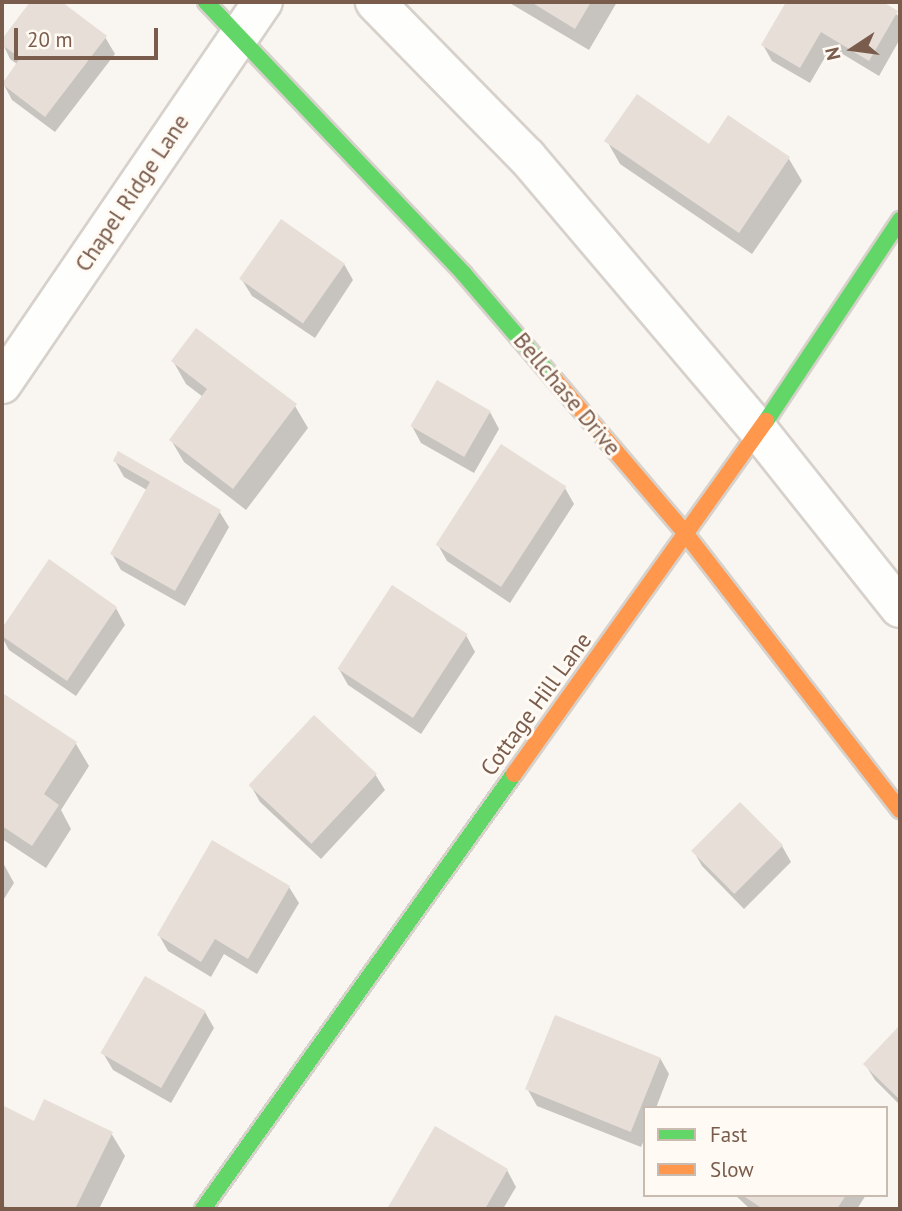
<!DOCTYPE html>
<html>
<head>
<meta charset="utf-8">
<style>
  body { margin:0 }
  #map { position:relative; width:902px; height:1211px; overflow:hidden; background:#f9f5f0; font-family:"PT Sans",sans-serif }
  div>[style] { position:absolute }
  .shadow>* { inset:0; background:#0003 }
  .building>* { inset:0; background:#e6ded7; transform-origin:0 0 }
  .roads { filter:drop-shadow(2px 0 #d7d1cb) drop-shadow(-2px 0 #d7d1cb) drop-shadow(0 2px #d7d1cb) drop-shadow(0 -2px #d7d1cb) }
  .street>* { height:38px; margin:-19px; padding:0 19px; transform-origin:19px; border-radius:19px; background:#fefefd }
  .fast>* { height:16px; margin:-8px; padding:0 8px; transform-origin:8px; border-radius:8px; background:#63d668 }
  .slow>* { height:16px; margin:-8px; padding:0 8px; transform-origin:8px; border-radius:8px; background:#ff974d }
  span { translate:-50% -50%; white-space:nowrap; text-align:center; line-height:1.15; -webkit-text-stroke:6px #fffaf3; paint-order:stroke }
  .street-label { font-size:23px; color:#7a5c4d }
  .frame { position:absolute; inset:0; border:4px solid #7a5c4d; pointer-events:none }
  .legend { position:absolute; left:643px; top:1106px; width:245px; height:91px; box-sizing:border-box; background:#fffaf3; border:2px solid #cabbb1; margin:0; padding:9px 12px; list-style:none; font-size:21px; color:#7a5c4d }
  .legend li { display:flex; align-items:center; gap:14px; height:35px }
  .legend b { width:35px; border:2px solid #cabbb1 }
  .north { position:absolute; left:818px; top:14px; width:70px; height:70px; -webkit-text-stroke:5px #fffaf3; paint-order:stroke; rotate:257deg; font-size:19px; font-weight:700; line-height:28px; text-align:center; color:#7a5c4d }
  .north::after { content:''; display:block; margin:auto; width:24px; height:32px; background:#7a5c4d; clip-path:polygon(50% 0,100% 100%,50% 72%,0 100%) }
  .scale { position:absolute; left:14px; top:28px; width:144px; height:32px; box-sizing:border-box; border:4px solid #7a5c4d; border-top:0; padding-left:9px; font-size:21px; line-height:24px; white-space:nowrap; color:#7a5c4d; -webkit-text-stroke:5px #fffaf3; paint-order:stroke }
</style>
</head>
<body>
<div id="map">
  <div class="shadow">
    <i style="clip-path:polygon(32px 2px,59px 2px,105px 37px,115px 54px,55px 132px,12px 100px,3px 83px,17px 64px,10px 59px,2px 42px)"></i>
    <i style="clip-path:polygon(508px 2px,617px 2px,589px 50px)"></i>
    <i style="clip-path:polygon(788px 2px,880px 2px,900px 17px,900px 39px,879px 76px,831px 47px,810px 83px,772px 61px,763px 45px)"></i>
    <i style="clip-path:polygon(607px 141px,709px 146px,789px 159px,802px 181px,752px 254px,620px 164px)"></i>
    <i style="clip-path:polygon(344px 264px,353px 280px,315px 338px,252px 296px,242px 280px)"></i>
    <i style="clip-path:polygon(173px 361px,295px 406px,308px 428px,246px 510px,184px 462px,171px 440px,203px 397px,186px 384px)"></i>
    <i style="clip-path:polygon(490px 412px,499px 429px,474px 473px,421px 443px,412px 426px)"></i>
    <i style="clip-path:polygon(115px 461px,219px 511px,229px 527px,185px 606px,121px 570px,112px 554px,147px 490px,124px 477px)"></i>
    <i style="clip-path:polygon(565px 488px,574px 504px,510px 603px,447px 561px,438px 545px)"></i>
    <i style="clip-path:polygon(49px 562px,116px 608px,125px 625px,76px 696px,9px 650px,2px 637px,2px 631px)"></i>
    <i style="clip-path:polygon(466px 635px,475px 652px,421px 734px,348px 685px,339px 669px)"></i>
    <i style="clip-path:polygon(5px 697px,76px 744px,89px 766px,61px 810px,71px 829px,46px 868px,2px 839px,2px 701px)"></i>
    <i style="clip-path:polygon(375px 774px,385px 790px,321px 859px,260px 802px,251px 786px)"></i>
    <i style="clip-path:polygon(740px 804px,782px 846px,791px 862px,744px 909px,702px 866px,693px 850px)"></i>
    <i style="clip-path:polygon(2px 861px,14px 883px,2px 902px)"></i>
    <i style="clip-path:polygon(289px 887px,299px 903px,257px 974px,224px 954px,211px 977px,168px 951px,159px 935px)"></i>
    <i style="clip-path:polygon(205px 1012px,214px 1028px,171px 1103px,113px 1070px,103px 1053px)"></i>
    <i style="clip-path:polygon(900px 1028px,900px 1105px,875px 1080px,865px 1064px)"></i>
    <i style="clip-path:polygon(660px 1058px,669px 1074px,656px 1108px,645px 1108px,645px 1138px,641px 1147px,537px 1106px,528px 1090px)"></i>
    <i style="clip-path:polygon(4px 1109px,35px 1123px,111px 1133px,125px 1156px,99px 1209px,2px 1209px,2px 1114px)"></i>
    <i style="clip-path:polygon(435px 1128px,507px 1170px,516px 1187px,503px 1209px,389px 1209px)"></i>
    <i style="clip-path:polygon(735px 1195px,866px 1195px,857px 1209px,750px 1209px)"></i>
  </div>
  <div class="building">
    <i style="clip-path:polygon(30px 2px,62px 2px,107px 36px,45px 117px,2px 84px,20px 58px,2px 45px,2px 39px)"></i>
    <i style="clip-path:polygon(531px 2px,591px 2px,575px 29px)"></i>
    <i style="clip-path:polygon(786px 2px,883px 2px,898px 11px,869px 61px,821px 32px,800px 68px,761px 45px)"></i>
    <i style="clip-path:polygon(637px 94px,709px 144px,728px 115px,790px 157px,739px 233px,604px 141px)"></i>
    <i style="left:281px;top:219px;width:78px;height:73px;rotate:35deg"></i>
    <i style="clip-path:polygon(196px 328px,297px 404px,233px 489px,169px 440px,207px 389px,171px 361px)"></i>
    <i style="left:437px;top:380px;width:62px;height:53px;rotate:30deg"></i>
    <i style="left:501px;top:444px;width:78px;height:120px;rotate:33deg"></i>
    <i style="clip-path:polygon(118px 451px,221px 510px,175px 591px,110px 554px,150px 482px,113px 461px)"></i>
    <i style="clip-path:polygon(49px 559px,117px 607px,67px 681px,2px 636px,2px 628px)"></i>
    <i style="left:392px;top:585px;width:90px;height:100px;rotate:33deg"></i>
    <i style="clip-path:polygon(4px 694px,77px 742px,44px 794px,59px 805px,32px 846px,2px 826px,2px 698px)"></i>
    <i style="left:314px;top:715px;width:86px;height:96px;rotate:43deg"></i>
    <i style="left:740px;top:802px;width:61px;height:69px;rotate:45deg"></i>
    <i style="clip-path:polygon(212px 840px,290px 886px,248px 959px,215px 939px,201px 962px,157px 935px)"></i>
    <i style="left:145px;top:976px;width:70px;height:89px;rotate:30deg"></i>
    <i style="left:555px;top:1015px;width:114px;height:80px;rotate:22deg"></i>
    <i style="clip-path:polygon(900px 1025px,900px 1100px,863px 1064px)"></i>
    <i style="clip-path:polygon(44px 1099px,113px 1132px,75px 1209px,11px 1209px,2px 1205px,2px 1110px,4px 1106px,34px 1121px)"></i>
    <i style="clip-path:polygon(435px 1126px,508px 1169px,485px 1209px,387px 1209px)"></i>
    <i style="clip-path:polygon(742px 1195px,846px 1195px,837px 1209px,763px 1209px)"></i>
  </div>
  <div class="roads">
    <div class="street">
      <i style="left:375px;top:2px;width:217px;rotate:45.6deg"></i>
      <i style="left:527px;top:157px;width:359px;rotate:49.7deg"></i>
      <i style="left:759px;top:431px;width:226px;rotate:51.5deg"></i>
      <i style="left:2px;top:384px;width:463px;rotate:-55.7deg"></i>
    </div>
    <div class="fast">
      <i style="left:206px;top:2px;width:375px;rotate:46.5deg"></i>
      <i style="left:464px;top:274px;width:140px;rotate:49.4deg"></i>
      <i style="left:766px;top:421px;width:242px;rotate:-56.3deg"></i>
      <i style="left:203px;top:1209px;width:535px;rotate:-54.44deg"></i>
    </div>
    <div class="slow">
      <i style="left:555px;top:380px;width:201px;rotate:49.6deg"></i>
      <i style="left:685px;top:533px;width:351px;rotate:52.2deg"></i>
      <i style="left:514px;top:774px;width:434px;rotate:-54.5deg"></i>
    </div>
  </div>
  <div class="street-label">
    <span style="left:132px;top:193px;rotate:-56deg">Chapel Ridge Lane</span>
    <span style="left:567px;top:394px;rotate:50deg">Bellchase Drive</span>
    <span style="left:536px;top:704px;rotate:-54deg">Cottage Hill Lane</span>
  </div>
  <div class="frame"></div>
  <ul class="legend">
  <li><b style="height:9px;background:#63d668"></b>Fast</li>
  <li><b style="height:9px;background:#ff974d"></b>Slow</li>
  </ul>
  <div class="north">N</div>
  <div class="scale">20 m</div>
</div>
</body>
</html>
